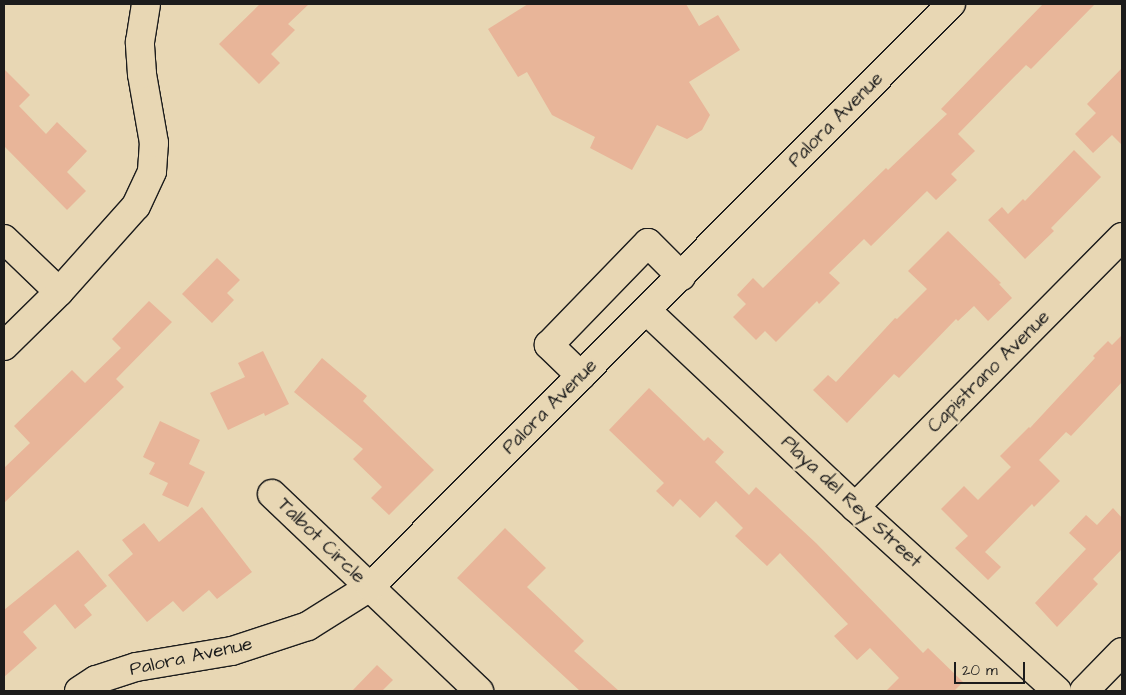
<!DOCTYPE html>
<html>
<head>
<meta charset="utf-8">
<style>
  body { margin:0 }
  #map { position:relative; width:1126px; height:695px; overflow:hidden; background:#e8d7b4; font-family:"Architects Daughter",sans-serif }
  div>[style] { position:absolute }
  .building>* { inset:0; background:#e8b599 }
  .roads { filter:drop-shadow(1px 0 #1c1c1c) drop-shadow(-1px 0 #1c1c1c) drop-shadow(0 1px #1c1c1c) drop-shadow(0 -1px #1c1c1c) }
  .minor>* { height:28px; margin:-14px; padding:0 14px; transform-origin:14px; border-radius:14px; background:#e8d7b4 }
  span { translate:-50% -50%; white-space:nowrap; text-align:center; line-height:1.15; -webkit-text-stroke:5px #e8d7b4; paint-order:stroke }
  .street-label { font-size:19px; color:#1c1c1c }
  .frame { position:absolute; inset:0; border:5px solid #1c1c1c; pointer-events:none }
  .scale { position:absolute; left:954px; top:662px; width:71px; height:22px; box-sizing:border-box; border:2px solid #1c1c1c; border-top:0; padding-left:6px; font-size:15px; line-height:18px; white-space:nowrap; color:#1c1c1c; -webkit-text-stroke:4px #e8d7b4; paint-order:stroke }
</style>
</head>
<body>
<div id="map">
  <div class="building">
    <i style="clip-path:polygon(260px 4px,309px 4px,288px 24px,295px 30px,271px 54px,280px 63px,259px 84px,219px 44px)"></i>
    <i style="clip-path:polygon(528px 4px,686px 4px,699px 26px,718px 15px,740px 50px,689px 82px,710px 115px,702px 130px,687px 139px,657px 125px,632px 170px,590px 148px,595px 137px,552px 115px,527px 72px,518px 77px,488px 29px)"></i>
    <i style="clip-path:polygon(1043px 4px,1095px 4px,1031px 69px,1026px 65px,958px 134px,975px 151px,951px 174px,957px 180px,936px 200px,927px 191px,871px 246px,864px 239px,829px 273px,840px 283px,819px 304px,817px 301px,776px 342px,765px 331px,756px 340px,733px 317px,746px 304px,737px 295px,753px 278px,763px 288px,886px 168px,888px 170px,947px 114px,941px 109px)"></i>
    <i style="clip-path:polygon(1122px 68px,1122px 145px,1112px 135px,1093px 153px,1075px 134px,1096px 113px,1087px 104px)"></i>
    <i style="clip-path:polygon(4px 69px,30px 95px,19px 106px,46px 134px,57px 122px,87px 151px,67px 172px,86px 191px,67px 210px,4px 146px)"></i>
    <i style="clip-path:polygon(1074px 150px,1101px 177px,1051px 228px,1054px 231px,1025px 259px,988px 220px,1002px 207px,1008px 214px,1023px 199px,1025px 201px)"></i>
    <i style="clip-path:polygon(948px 231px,1001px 283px,999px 284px,1012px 298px,988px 321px,974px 306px,958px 321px,956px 319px,899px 378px,894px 374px,847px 423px,813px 390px,828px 375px,836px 382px,895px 318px,897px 319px,927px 289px,908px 271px)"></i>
    <i style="clip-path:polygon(217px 258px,240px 280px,227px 293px,234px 300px,212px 323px,182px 294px)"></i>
    <i style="clip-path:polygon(149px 301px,172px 322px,116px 379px,124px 387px,4px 503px,4px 468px,30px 443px,14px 426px,72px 370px,85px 383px,121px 348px,112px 339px)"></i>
    <i style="clip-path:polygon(1122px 335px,1122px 382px,1071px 436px,1066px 432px,1039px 460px,1060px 481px,1034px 507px,1032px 504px,985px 552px,1001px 567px,988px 580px,955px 548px,968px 536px,941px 509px,964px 486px,978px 500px,1011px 467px,1000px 456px,1029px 427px,1030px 428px,1095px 358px,1093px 356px,1108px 341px,1112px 345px)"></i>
    <i style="clip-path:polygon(263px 351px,289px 404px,265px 416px,264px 413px,228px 430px,210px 393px,245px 377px,238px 363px)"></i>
    <i style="clip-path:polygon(322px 358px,367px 396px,363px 401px,434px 470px,389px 515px,371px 498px,382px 487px,353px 459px,363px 449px,294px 392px)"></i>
    <i style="clip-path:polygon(649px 388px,704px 441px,708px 437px,724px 452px,715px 462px,749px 495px,756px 487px,816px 543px,923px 653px,928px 648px,963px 682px,954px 691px,886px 691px,899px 678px,870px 648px,857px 660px,834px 636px,848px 624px,780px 553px,767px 566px,735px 536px,743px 528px,716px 501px,700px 518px,680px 499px,673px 507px,656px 491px,664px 483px,609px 430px)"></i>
    <i style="clip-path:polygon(160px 421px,200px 440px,189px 464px,205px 472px,188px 507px,162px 495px,168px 483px,149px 474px,155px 463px,143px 457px)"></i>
    <i style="clip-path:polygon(202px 507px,252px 572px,217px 599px,209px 590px,183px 612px,173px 601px,147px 622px,108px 575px,133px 554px,122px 540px,144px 523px,159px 542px)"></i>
    <i style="clip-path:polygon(1113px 508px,1122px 518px,1122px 549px,1093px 579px,1098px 584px,1057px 627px,1035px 603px,1086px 549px,1069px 533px,1086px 515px,1097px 525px)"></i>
    <i style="clip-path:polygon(505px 528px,546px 568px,527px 587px,584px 641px,574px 651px,619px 691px,580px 691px,457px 578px)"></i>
    <i style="clip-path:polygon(78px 550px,107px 586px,84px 605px,92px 615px,75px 629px,55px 604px,23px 632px,37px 648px,4px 677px,4px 610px)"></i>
    <i style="clip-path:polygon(377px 665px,393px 680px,382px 691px,352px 691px)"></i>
  </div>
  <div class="roads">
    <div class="minor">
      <i style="left:4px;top:239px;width:76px;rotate:43.9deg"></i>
      <i style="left:647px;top:311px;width:286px;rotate:43.3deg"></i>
      <i style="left:855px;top:507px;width:273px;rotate:42.3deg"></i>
      <i style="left:4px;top:346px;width:77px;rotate:-44.5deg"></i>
      <i style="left:59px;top:292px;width:115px;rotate:-48.2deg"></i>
      <i style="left:136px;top:206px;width:38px;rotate:-65deg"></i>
      <i style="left:152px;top:171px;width:28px;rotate:-86deg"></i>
      <i style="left:154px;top:143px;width:70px;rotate:-99.9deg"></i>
      <i style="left:142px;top:74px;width:32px;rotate:-94deg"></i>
      <i style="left:140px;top:42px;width:38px;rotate:-81deg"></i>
      <i style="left:581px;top:376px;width:45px;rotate:-135.9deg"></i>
      <i style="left:549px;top:345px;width:142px;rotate:-45.9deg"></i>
      <i style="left:648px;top:243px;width:47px;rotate:45deg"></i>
      <i style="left:272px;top:494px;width:286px;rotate:43.6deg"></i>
      <i style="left:855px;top:507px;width:380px;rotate:-45.3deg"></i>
      <i style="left:79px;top:691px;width:20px;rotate:-33deg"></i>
      <i style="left:96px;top:680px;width:42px;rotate:-18deg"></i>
      <i style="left:136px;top:667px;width:97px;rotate:-9.5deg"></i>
      <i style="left:232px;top:651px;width:80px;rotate:-18.2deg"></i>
      <i style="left:308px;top:626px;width:73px;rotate:-32.2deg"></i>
      <i style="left:370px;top:587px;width:823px;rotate:-45.1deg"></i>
      <i style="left:1084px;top:691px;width:54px;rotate:-45.7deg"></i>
    </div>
  </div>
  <div class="street-label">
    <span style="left:836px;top:120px;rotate:-45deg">Palora Avenue</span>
    <span style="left:989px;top:372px;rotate:-45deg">Capistrano Avenue</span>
    <span style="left:550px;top:407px;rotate:-45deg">Palora Avenue</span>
    <span style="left:851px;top:502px;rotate:43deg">Playa del Rey Street</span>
    <span style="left:321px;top:541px;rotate:44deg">Talbot Circle</span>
    <span style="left:191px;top:657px;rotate:-12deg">Palora Avenue</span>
  </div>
  <div class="frame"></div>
  <div class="scale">20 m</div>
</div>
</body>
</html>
